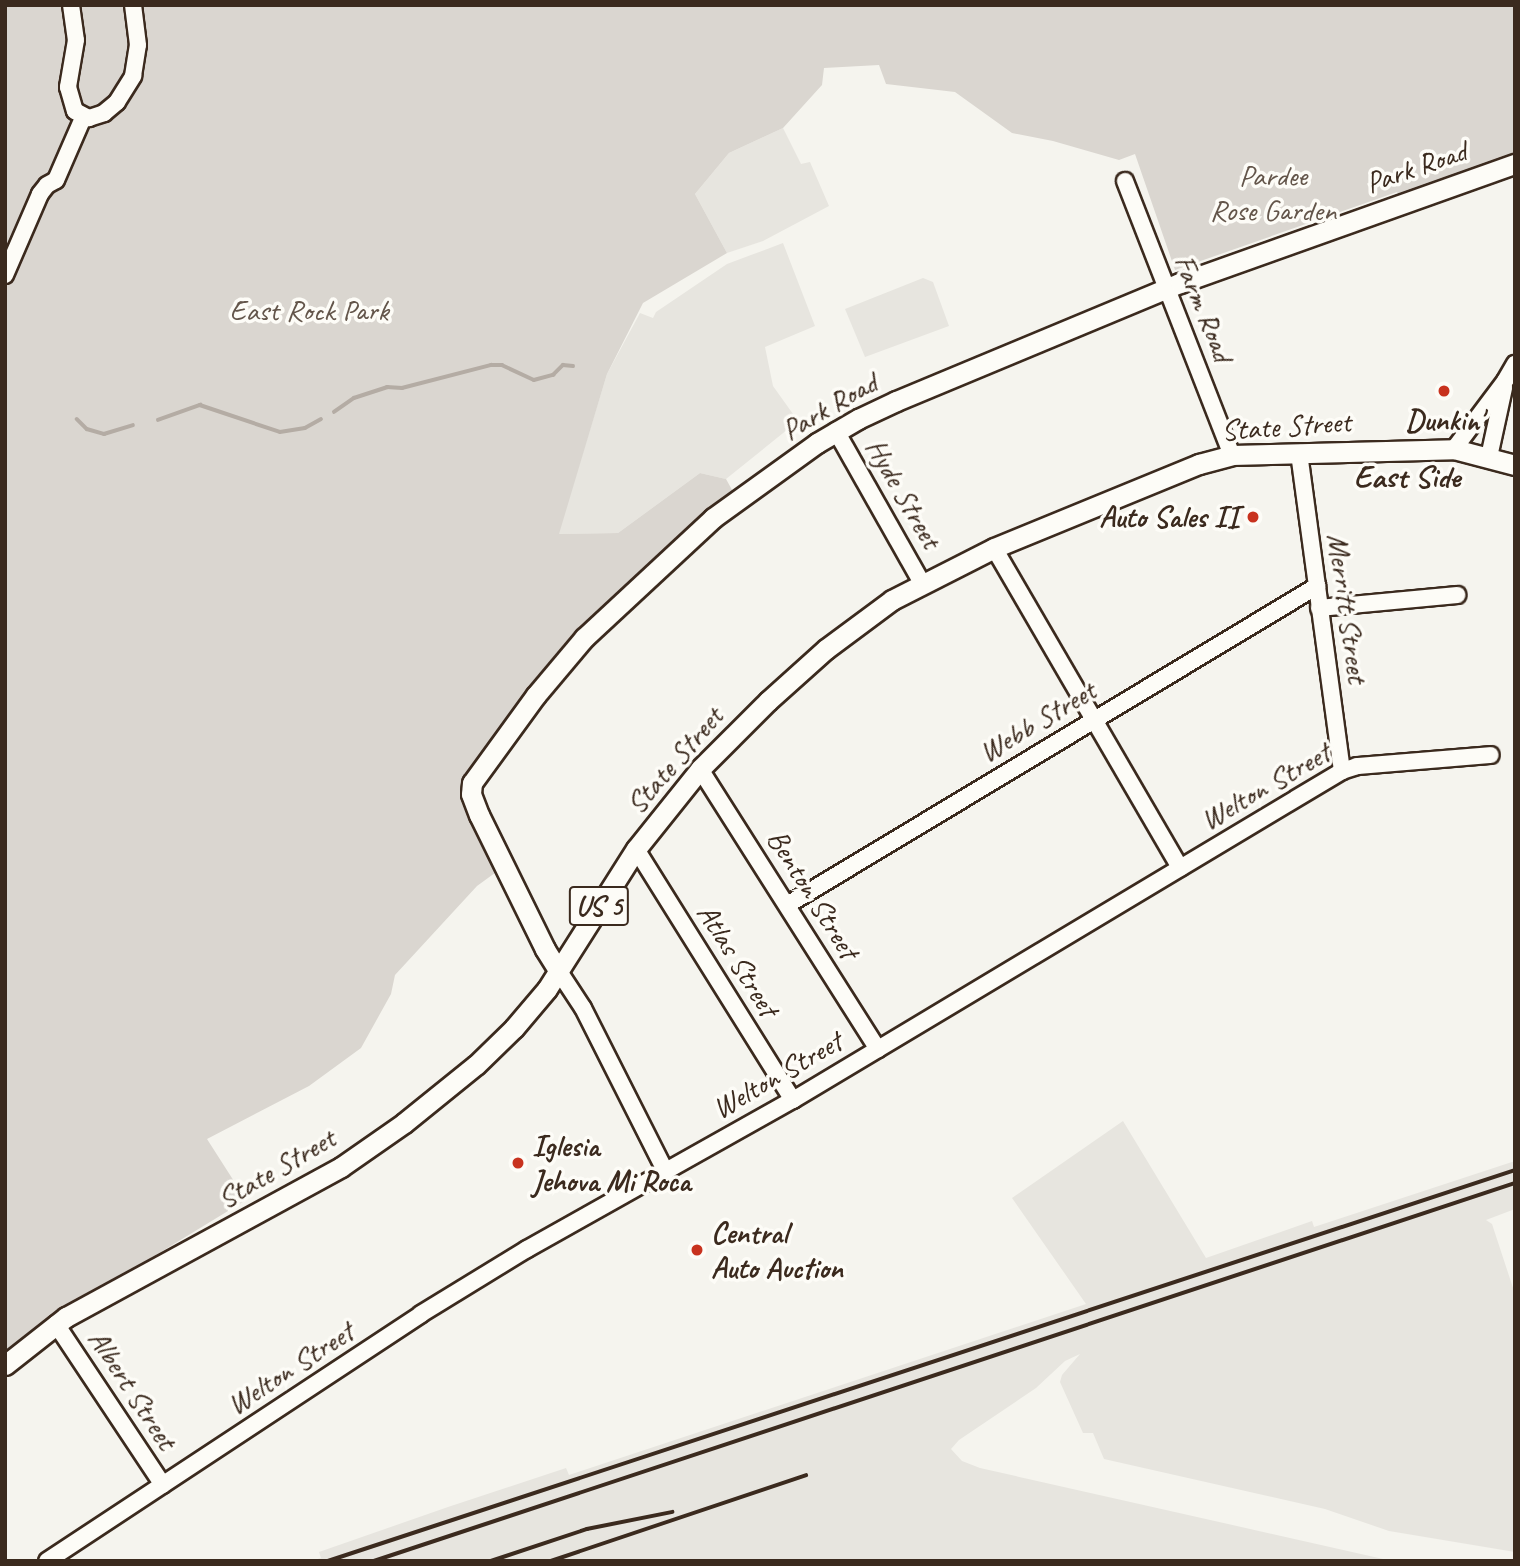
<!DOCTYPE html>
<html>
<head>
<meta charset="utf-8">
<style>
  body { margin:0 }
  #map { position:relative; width:1520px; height:1566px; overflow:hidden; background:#f5f4ee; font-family:Caveat,sans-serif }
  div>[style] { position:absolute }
  .built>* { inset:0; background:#e7e5df }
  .green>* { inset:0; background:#dad6d0 }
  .stream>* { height:3.5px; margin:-1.75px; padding:0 1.75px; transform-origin:1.75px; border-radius:1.75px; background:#b4aca4 }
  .roads { filter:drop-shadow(2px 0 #3b2a1e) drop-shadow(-2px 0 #3b2a1e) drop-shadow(0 2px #3b2a1e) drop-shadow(0 -2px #3b2a1e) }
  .minor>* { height:16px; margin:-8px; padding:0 8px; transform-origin:8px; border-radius:8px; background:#fdfcf7 }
  .major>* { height:19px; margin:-9.5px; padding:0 9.5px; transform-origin:9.5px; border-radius:9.5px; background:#fdfcf7 }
  .rail>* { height:3.5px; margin:-1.75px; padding:0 1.75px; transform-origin:1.75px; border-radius:1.75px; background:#3b2a1e }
  .dots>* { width:19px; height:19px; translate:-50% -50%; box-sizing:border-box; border:4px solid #fdfcf7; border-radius:50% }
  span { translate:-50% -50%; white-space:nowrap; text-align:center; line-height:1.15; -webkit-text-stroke:7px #fdfcf7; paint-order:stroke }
  .shield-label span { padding:2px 5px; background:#fdfcf7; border:2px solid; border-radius:5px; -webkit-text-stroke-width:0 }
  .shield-label { font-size:28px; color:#3b2a1e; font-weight:700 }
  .street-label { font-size:30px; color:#3b2a1e }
  .park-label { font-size:30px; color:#63554a }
  .poi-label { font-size:30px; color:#3b2a1e; font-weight:700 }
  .right { translate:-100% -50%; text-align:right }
  .left { translate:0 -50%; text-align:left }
  .neighbourhood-label { font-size:32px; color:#3b2a1e; font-weight:700 }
  .frame { position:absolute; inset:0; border:7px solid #3b2a1e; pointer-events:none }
</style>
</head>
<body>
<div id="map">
  <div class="built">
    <i style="clip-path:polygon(783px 128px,801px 164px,810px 162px,829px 206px,763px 241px,727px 253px,695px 194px,729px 153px)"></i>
    <i style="clip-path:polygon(783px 243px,815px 326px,765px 347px,773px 386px,798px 421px,726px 479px,700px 473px,618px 533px,558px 534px,607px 374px,640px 313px,653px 318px,656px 312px,727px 264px)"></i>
    <i style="clip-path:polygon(923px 278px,933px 282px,949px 326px,865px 357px,845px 309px)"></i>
    <i style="clip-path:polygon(1123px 1121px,1206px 1258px,1312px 1221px,1314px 1227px,1515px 1161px,1515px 1209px,1486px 1220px,1492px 1224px,1515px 1294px,1515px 1552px,1389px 1531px,1325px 1509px,1104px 1459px,1093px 1433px,1083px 1433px,1060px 1382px,1062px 1375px,1080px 1354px,1065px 1361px,1036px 1388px,959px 1440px,951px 1449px,962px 1461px,980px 1468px,1392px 1561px,311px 1561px,321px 1558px,319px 1552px,448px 1507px,566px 1468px,569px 1475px,1086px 1304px,1012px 1198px)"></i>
  </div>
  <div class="green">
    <i style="clip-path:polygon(5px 5px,1515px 5px,1515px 156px,1400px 197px,1397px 192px,1175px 270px,1135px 154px,1119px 160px,1053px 141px,1012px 133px,955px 92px,886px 84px,879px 65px,824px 68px,822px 85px,783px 128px,729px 153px,695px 194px,727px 253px,643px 303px,607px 374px,559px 534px,618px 533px,700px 473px,726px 479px,736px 497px,635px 577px,484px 753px,460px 799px,499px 870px,477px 886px,395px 975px,391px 994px,361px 1048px,309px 1086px,207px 1139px,246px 1200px,128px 1272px,59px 1309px,5px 1351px)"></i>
  </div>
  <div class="stream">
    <i style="left:334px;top:412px;width:24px;rotate:-35deg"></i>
    <i style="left:354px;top:398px;width:35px;rotate:-18deg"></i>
    <i style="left:387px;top:387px;width:15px;rotate:4deg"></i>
    <i style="left:402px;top:388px;width:92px;rotate:-14.5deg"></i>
    <i style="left:491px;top:365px;width:11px"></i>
    <i style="left:502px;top:365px;width:35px;rotate:25deg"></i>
    <i style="left:534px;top:380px;width:20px;rotate:-15deg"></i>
    <i style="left:553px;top:375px;width:14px;rotate:-45deg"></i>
    <i style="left:563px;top:365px;width:10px;rotate:6deg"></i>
    <i style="left:77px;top:419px;width:14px;rotate:45deg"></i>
    <i style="left:87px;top:429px;width:18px;rotate:16deg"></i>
    <i style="left:104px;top:434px;width:30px;rotate:-17deg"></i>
    <i style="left:158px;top:420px;width:45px;rotate:-19.7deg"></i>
    <i style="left:200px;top:405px;width:84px;rotate:18.6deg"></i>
    <i style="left:280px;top:432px;width:25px;rotate:-9deg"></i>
    <i style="left:305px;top:428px;width:18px;rotate:-29deg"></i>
  </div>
  <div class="roads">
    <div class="minor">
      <i style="left:71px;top:5px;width:35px;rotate:82deg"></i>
      <i style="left:76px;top:40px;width:48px;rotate:99.7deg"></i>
      <i style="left:68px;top:87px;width:25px;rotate:74deg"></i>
      <i style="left:75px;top:111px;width:16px;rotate:27deg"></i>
      <i style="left:89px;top:118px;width:16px;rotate:-18deg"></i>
      <i style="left:104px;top:113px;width:17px;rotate:-40deg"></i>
      <i style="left:117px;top:102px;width:31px;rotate:-58deg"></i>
      <i style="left:133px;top:76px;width:31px;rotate:-81deg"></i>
      <i style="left:138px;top:45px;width:40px;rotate:-97.1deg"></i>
      <i style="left:1125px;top:181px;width:294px;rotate:68.7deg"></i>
      <i style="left:5px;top:275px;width:88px;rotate:-66.6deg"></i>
      <i style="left:40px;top:194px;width:11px;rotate:-52deg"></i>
      <i style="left:47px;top:185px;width:10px;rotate:-29deg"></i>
      <i style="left:56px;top:180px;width:68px;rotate:-66.5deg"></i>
      <i style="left:836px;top:431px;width:175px;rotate:60.5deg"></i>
      <i style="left:1454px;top:449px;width:85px;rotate:-53.1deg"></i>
      <i style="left:1505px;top:381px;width:20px;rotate:-60deg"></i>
      <i style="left:1299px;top:453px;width:321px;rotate:82.3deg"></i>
      <i style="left:1489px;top:457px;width:71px;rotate:-77.7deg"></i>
      <i style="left:994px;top:548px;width:370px;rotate:59.8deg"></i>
      <i style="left:1319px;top:608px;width:139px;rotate:-5.4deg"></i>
      <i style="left:700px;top:769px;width:332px;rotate:57.6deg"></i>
      <i style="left:636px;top:849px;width:296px;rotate:58deg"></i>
      <i style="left:787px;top:905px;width:619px;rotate:-31.04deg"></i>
      <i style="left:558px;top:970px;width:45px;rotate:56.7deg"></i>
      <i style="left:583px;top:1008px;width:184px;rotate:63.2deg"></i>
      <i style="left:56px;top:1324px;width:193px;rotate:56.4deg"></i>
      <i style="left:47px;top:1561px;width:448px;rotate:-33.4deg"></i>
      <i style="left:421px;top:1314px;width:124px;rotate:-31.5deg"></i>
      <i style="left:527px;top:1249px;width:305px;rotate:-29.3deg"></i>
      <i style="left:793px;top:1100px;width:640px;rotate:-30.93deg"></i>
      <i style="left:1342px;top:771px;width:16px;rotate:-18deg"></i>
      <i style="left:1357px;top:766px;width:134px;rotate:-4.7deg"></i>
    </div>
    <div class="major">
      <i style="left:558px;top:970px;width:25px;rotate:-122deg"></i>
      <i style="left:545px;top:949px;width:149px;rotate:-116.2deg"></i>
      <i style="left:479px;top:815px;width:22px;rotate:-111deg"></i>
      <i style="left:471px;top:794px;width:11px;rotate:-85deg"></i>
      <i style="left:472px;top:783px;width:109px;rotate:-54deg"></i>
      <i style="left:536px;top:695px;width:75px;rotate:-49.9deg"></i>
      <i style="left:584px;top:638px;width:176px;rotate:-42.9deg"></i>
      <i style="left:713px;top:518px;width:128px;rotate:-35.8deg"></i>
      <i style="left:817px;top:443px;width:48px;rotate:-30.3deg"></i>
      <i style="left:858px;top:419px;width:42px;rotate:-25.3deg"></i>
      <i style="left:896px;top:401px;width:308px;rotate:-22.6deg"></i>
      <i style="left:1180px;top:283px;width:356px;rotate:-19.6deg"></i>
      <i style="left:5px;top:1365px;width:78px;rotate:-38.2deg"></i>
      <i style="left:66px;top:1317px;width:313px;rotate:-28.6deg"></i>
      <i style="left:341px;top:1167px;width:77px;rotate:-34.9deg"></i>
      <i style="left:404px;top:1123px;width:92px;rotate:-38.9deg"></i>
      <i style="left:476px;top:1065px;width:53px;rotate:-44.2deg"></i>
      <i style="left:514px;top:1028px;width:51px;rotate:-49.8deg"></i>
      <i style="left:547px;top:989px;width:166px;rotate:-57.6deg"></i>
      <i style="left:636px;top:849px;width:102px;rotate:-51.3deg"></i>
      <i style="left:700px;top:769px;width:96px;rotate:-45deg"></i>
      <i style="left:768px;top:701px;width:78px;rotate:-41.9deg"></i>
      <i style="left:826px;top:649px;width:82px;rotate:-36.6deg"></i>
      <i style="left:892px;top:600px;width:114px;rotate:-27deg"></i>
      <i style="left:994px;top:548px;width:222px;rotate:-22.3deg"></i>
      <i style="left:1199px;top:464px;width:34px;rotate:-15deg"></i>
      <i style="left:1232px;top:455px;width:222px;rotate:-1.5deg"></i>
      <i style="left:1454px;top:449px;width:63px;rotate:14.7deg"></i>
    </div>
  </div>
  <div class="rail">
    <i style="left:328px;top:1561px;width:1250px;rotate:-18.23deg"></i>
    <i style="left:374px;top:1561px;width:1202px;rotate:-18.33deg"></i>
    <i style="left:491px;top:1561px;width:101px;rotate:-18.4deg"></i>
    <i style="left:587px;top:1529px;width:87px;rotate:-11.3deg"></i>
    <i style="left:551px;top:1561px;width:269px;rotate:-18.6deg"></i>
  </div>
  <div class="dots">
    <i style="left:1444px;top:391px;background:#c8321e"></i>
    <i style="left:1253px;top:517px;background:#c8321e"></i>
    <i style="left:518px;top:1163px;background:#c8321e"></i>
    <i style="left:697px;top:1250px;background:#c8321e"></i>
  </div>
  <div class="shield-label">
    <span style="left:599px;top:906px">US 5</span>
  </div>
  <div class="street-label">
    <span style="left:1416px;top:167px;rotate:-19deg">Park Road</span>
    <span style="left:1204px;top:308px;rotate:68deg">Farm Road</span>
    <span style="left:829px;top:406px;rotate:-30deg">Park Road</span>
    <span style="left:1286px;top:426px;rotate:-4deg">State Street</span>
    <span style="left:904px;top:493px;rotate:60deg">Hyde Street</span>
    <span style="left:1348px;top:608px;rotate:82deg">Merritt Street</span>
    <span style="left:1037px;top:721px;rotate:-31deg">Webb Street</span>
    <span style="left:674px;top:760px;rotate:-49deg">State Street</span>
    <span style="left:1265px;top:786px;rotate:-30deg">Welton Street</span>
    <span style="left:813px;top:894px;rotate:58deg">Benton Street</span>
    <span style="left:738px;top:960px;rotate:58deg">Atlas Street</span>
    <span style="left:777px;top:1075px;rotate:-30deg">Welton Street</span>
    <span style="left:276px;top:1168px;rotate:-30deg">State Street</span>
    <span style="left:290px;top:1368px;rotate:-33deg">Welton Street</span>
    <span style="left:133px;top:1389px;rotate:57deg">Albert Street</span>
  </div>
  <div class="park-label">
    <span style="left:1273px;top:192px">Pardee<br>Rose Garden</span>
    <span style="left:309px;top:310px">East Rock Park</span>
  </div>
  <div class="poi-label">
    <span style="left:1444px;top:420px">Dunkin'</span>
    <span class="right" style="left:1239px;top:517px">Auto Sales II</span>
    <span class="left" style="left:532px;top:1163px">Iglesia<br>Jehova Mi Roca</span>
    <span class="left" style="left:711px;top:1250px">Central<br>Auto Auction</span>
  </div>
  <div class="neighbourhood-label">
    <span style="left:1407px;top:477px">East Side</span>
  </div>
  <div class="frame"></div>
</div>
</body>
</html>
